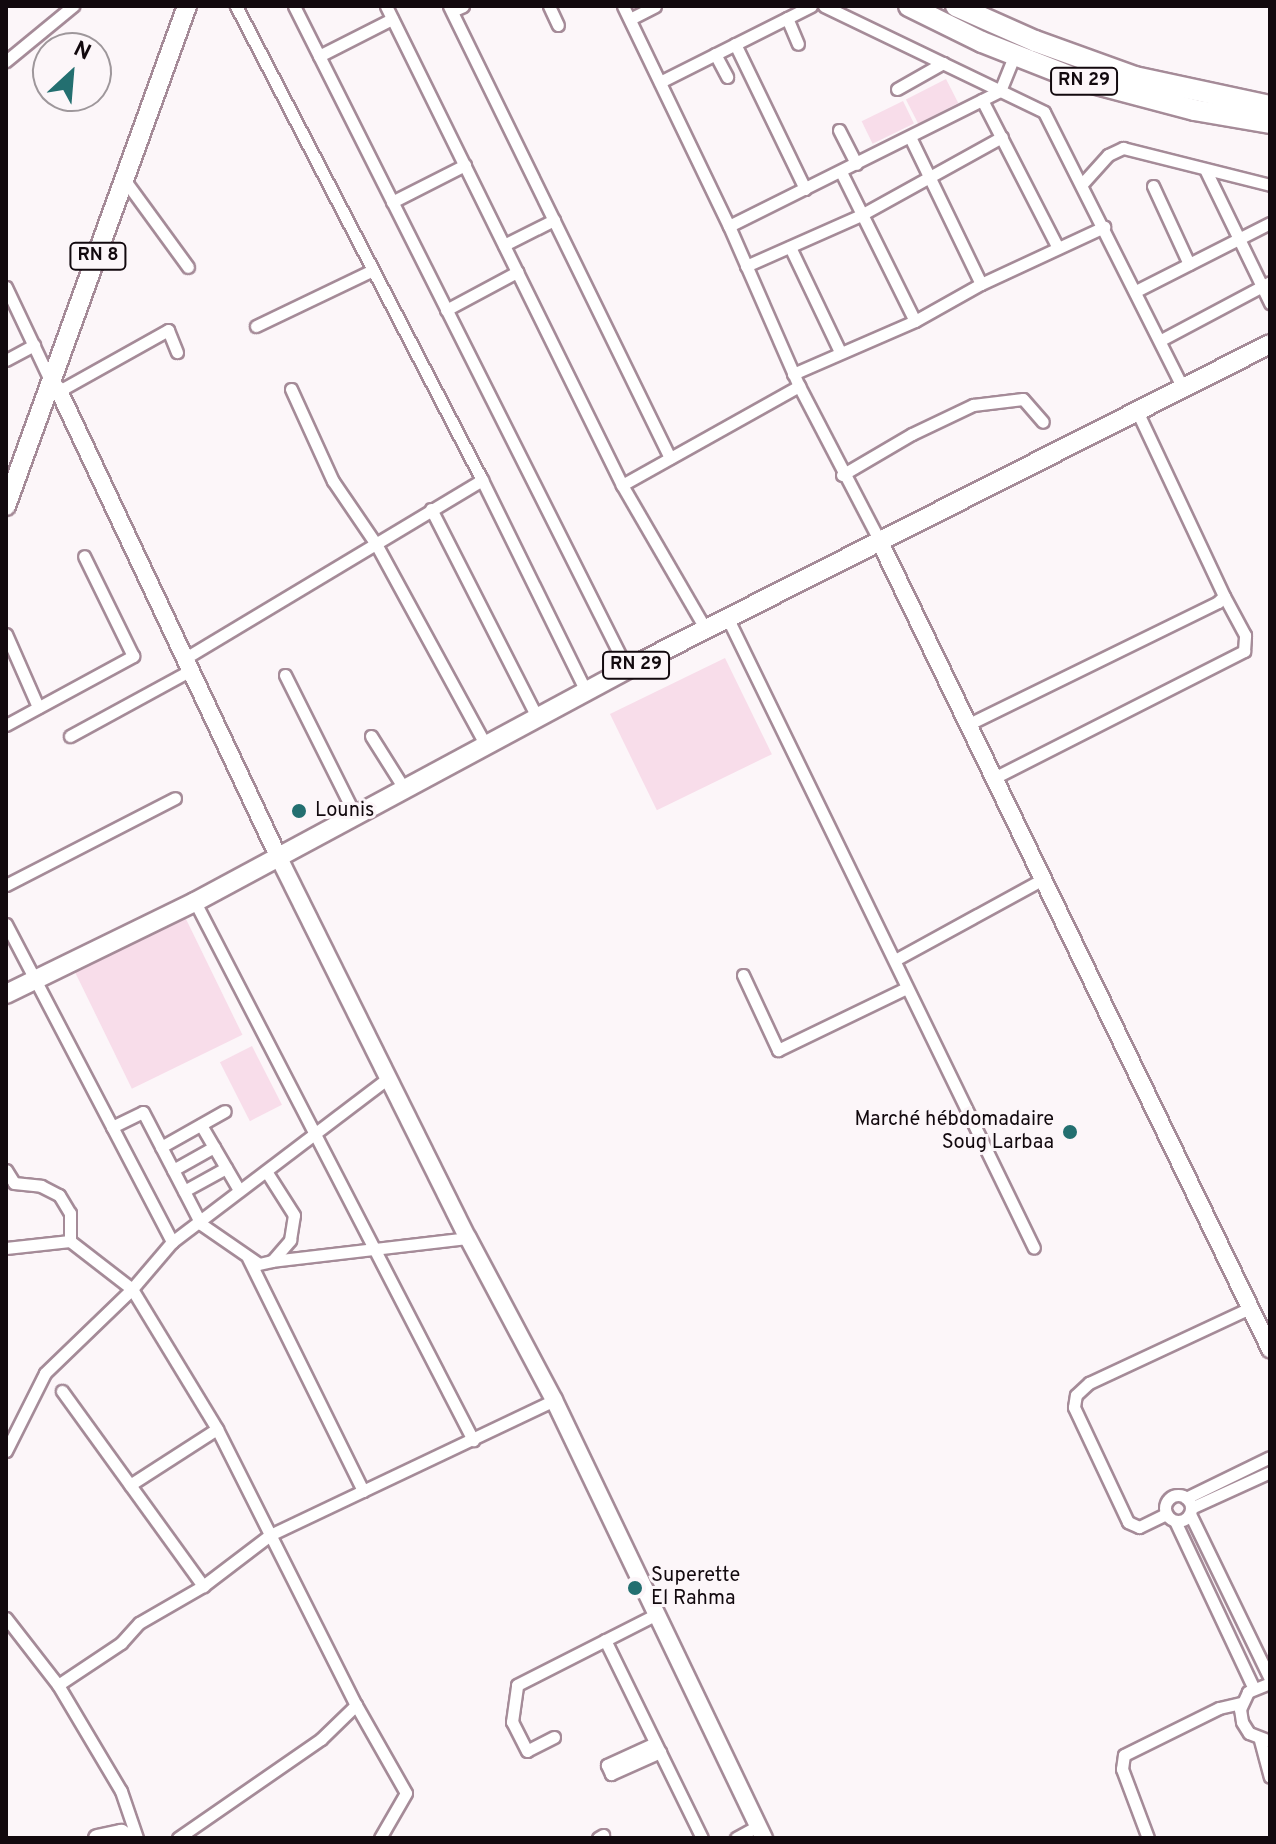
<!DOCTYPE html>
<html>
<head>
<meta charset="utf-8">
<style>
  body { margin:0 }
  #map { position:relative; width:1276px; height:1844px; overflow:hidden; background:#fcf6f9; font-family:Overpass,sans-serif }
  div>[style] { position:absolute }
  .green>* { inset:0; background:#f8ddea; transform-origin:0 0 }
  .roads { filter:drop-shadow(2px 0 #a58b98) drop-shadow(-2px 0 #a58b98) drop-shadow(0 2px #a58b98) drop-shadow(0 -2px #a58b98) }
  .street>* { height:11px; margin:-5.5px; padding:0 5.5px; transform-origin:5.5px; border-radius:5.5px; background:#fff }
  .street>.ring { margin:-5.5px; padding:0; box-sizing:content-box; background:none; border:11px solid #fff; border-radius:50% }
  .secondary>* { height:16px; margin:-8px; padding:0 8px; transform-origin:8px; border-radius:8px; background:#fff }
  .primary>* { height:18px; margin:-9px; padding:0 9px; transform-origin:9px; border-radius:9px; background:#fff }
  .highway>* { height:20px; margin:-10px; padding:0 10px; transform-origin:10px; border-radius:10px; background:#fff }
  .dots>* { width:22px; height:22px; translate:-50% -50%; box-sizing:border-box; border:4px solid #fcf6f9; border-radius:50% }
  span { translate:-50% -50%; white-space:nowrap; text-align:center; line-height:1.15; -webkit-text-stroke:6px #fcf6f9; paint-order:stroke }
  .shield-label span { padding:2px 6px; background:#fcf6f9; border:2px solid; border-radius:6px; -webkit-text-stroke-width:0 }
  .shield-label { font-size:18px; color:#12090e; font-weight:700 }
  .poi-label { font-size:20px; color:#12090e }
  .left { translate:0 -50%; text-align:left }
  .right { translate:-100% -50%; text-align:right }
  .frame { position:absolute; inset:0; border:8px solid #12090e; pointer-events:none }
  .north { position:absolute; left:32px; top:32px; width:80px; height:80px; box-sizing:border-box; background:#fcf6f9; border:2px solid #9e979b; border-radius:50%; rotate:26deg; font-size:22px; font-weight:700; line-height:32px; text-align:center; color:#12090e }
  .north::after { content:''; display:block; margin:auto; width:28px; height:36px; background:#236f70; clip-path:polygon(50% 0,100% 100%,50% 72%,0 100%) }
</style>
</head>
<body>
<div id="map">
  <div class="green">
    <i style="left:946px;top:79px;width:27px;height:45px;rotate:63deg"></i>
    <i style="left:903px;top:101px;width:25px;height:46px;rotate:64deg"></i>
    <i style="left:725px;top:658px;width:107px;height:128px;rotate:64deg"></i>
    <i style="left:185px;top:917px;width:131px;height:123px;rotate:64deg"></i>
    <i style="left:252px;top:1046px;width:66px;height:36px;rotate:63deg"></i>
  </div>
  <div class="roads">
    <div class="street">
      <i style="left:236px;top:6px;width:534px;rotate:62.57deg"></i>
      <i style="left:482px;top:480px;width:237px;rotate:63.8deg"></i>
      <i style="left:294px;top:6px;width:742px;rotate:63.33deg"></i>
      <i style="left:386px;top:6px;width:534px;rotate:63.77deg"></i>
      <i style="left:622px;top:485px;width:168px;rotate:59.9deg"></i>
      <i style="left:449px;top:6px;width:503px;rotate:63.94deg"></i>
      <i style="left:549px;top:6px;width:21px;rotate:65deg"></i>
      <i style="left:623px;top:6px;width:244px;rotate:64.3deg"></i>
      <i style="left:729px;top:226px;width:175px;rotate:66.4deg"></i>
      <i style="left:799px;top:386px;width:174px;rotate:62.5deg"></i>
      <i style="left:824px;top:6px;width:244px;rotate:25.7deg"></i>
      <i style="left:1044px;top:112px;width:307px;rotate:63.3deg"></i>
      <i style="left:452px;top:11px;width:12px;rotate:-24deg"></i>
      <i style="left:787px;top:18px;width:28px;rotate:67deg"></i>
      <i style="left:630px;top:19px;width:28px;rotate:-27deg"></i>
      <i style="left:735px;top:44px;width:161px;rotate:64.2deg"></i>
      <i style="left:715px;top:54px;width:26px;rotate:62deg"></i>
      <i style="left:319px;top:56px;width:82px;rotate:-26.9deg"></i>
      <i style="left:6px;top:61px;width:87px;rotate:-39.4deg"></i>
      <i style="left:660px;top:82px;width:169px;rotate:-26.7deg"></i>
      <i style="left:897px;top:89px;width:53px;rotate:-29.5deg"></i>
      <i style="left:982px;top:100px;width:166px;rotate:62.8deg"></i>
      <i style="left:839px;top:130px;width:38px;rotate:63deg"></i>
      <i style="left:910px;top:137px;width:163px;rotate:64.2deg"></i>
      <i style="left:1206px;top:171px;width:147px;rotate:64.1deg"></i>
      <i style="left:841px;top:172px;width:166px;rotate:63.6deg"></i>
      <i style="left:126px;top:182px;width:105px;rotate:53.9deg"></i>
      <i style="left:1082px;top:184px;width:39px;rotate:-48deg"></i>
      <i style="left:1108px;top:155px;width:17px;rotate:-25deg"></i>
      <i style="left:1123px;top:148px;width:152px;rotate:14.1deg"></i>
      <i style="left:1153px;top:186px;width:86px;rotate:65.2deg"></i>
      <i style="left:392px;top:202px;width:82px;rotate:-26.9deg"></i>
      <i style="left:729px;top:226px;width:303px;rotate:-26.5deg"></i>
      <i style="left:1000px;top:91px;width:40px;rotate:-68deg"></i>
      <i style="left:504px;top:245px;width:56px;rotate:-26.6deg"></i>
      <i style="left:790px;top:247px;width:116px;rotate:64.5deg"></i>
      <i style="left:746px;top:266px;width:126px;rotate:-23.9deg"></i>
      <i style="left:861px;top:215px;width:161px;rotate:-29deg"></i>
      <i style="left:6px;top:287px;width:105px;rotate:64.7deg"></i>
      <i style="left:1136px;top:291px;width:150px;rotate:-26.9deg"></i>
      <i style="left:446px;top:310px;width:81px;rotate:-28.2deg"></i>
      <i style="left:256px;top:326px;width:127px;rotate:-25.6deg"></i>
      <i style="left:1161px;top:340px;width:123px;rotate:-28deg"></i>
      <i style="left:6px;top:360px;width:32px;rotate:-28deg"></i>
      <i style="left:793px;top:374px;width:133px;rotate:-23.5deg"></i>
      <i style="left:915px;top:321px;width:76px;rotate:-29.3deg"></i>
      <i style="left:981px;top:284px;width:136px;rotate:-24.9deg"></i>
      <i style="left:291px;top:389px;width:101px;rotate:65.5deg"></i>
      <i style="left:333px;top:481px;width:76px;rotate:55.7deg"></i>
      <i style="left:376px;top:544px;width:230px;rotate:61.4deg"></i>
      <i style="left:59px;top:391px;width:125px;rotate:-29.2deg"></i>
      <i style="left:168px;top:330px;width:24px;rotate:68deg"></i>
      <i style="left:842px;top:475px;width:81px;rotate:-30.4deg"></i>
      <i style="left:912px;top:434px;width:68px;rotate:-25.4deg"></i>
      <i style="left:973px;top:405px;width:50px;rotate:-6.8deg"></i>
      <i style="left:1023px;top:399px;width:30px;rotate:49deg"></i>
      <i style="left:622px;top:485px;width:203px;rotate:-29.2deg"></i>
      <i style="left:431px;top:509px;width:236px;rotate:63deg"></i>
      <i style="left:728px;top:619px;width:699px;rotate:64.06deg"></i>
      <i style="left:6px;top:634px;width:80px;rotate:66.3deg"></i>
      <i style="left:184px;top:659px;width:348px;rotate:-31deg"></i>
      <i style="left:285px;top:675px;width:159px;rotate:63.4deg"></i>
      <i style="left:6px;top:725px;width:145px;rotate:-28.5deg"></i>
      <i style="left:133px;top:656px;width:111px;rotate:-116.1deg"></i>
      <i style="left:967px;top:725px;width:280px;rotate:-26.1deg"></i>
      <i style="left:1218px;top:602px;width:8px;rotate:-45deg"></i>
      <i style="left:1224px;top:596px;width:207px;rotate:-115.2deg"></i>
      <i style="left:70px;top:736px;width:136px;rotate:-28.6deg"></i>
      <i style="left:371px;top:736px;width:64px;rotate:57.8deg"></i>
      <i style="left:992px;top:779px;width:283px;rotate:-26.9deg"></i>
      <i style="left:1244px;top:651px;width:16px;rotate:-86deg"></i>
      <i style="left:1245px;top:635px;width:44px;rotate:-118.3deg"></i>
      <i style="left:6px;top:885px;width:190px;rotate:-27.2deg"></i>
      <i style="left:195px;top:902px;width:606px;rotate:62.67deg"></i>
      <i style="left:6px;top:924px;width:359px;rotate:62.4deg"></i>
      <i style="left:895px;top:960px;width:169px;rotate:-28.7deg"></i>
      <i style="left:743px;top:975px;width:83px;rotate:65deg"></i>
      <i style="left:778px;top:1050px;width:142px;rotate:-25.8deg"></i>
      <i style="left:201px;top:1125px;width:75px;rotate:59.7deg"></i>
      <i style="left:112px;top:1127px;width:34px;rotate:-26deg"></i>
      <i style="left:143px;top:1112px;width:126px;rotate:62.6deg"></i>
      <i style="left:201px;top:1224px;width:70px;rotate:34.6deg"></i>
      <i style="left:259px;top:1264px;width:13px;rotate:-13deg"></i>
      <i style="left:272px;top:1261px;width:28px;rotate:-49deg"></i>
      <i style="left:290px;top:1240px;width:25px;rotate:-81deg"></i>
      <i style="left:294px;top:1215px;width:52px;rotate:-122.5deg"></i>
      <i style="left:161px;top:1147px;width:73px;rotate:-29.4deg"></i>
      <i style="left:6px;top:1170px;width:15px;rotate:58deg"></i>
      <i style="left:14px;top:1183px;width:27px;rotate:6deg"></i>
      <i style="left:41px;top:1186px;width:20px;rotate:27deg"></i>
      <i style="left:59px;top:1195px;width:21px;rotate:59deg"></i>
      <i style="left:70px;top:1213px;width:28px;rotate:90deg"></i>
      <i style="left:173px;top:1170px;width:47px;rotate:-29.3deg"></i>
      <i style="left:184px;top:1191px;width:48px;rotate:-28.7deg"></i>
      <i style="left:6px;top:1248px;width:64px;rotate:-6.2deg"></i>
      <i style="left:70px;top:1241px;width:78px;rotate:37.7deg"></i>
      <i style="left:132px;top:1289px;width:164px;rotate:58.7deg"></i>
      <i style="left:217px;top:1429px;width:309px;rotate:63.3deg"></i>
      <i style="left:356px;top:1705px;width:101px;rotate:60.4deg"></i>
      <i style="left:406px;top:1793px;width:52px;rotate:120deg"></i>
      <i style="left:248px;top:1258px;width:260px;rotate:63.7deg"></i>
      <i style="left:272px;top:1261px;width:197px;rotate:-6.7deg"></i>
      <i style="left:62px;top:1391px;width:241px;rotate:54.1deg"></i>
      <i style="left:6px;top:1451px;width:87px;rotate:-63.4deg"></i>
      <i style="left:45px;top:1373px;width:121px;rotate:-44deg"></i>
      <i style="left:132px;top:1289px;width:62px;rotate:-49.6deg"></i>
      <i style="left:172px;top:1242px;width:271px;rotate:-37.2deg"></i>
      <i style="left:130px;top:1485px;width:103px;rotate:-32.8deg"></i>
      <i class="ring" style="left:1165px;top:1495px;width:15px;height:15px"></i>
      <i style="left:1186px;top:1498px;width:93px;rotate:-26deg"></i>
      <i style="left:1191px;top:1508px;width:87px;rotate:-24.5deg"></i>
      <i style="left:1166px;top:1514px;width:30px;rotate:154deg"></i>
      <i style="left:1139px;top:1527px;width:12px;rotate:-156deg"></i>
      <i style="left:1128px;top:1522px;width:127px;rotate:-115.2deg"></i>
      <i style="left:1074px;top:1407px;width:12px;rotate:-81deg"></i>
      <i style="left:1076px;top:1395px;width:18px;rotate:-43deg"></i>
      <i style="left:1089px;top:1383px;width:178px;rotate:-25deg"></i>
      <i style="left:1190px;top:1514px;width:183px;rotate:64.1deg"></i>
      <i style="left:1175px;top:1521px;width:183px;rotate:64.8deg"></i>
      <i style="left:6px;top:1618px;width:85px;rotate:52.2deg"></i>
      <i style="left:58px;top:1685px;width:123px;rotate:59.3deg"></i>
      <i style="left:121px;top:1791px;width:50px;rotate:71.2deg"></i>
      <i style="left:605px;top:1640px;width:220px;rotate:63.9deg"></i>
      <i style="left:1270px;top:1683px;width:24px;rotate:158deg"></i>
      <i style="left:1248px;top:1692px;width:19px;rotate:115deg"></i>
      <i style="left:1240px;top:1709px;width:13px;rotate:81deg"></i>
      <i style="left:1242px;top:1722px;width:13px;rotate:58deg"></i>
      <i style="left:1249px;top:1733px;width:22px;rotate:21deg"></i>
      <i style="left:58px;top:1685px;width:76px;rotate:-33.7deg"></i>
      <i style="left:121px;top:1643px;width:27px;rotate:-48deg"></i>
      <i style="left:139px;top:1623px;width:74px;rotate:-30deg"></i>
      <i style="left:203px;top:1586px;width:84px;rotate:-37.3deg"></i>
      <i style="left:270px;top:1535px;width:314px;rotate:-25.4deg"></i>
      <i style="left:554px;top:1737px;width:30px;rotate:153deg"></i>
      <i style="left:527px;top:1751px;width:33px;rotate:-117deg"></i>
      <i style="left:512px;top:1722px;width:37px;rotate:-82deg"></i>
      <i style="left:517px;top:1685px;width:157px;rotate:-26.9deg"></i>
      <i style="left:1260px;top:1740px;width:38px;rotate:75deg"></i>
      <i style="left:655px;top:1743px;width:53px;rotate:155.4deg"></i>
      <i style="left:607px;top:1765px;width:10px;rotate:66deg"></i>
      <i style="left:611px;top:1774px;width:54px;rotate:-24.2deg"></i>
      <i style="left:178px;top:1838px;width:174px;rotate:-34.7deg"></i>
      <i style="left:321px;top:1739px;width:49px;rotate:-44.2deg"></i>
      <i style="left:598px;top:1838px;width:6px;rotate:-31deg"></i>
      <i style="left:736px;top:1838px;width:25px;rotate:-29deg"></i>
      <i style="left:1148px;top:1838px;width:74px;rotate:-110.6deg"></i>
      <i style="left:1122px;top:1769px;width:14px;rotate:-82deg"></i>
      <i style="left:1124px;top:1755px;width:106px;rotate:-26.3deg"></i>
      <i style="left:1219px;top:1708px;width:23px;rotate:-13deg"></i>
    </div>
    <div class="secondary">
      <i style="left:51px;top:383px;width:11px;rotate:45deg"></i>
      <i style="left:59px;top:391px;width:516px;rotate:64.78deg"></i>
      <i style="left:279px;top:858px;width:424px;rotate:63.6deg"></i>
      <i style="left:468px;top:1238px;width:183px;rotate:62deg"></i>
      <i style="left:554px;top:1400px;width:486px;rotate:64.4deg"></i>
      <i style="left:879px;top:540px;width:899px;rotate:64.2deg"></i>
      <i style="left:97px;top:1838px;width:25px;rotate:-12deg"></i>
      <i style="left:121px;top:1833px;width:10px;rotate:29deg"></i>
    </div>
    <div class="primary">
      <i style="left:6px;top:506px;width:532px;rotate:-70.1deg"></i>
      <i style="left:6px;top:994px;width:210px;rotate:-26deg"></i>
      <i style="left:195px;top:902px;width:491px;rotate:-28.3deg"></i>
      <i style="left:627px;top:669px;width:720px;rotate:-26.81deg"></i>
    </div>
    <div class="highway">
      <i style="left:909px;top:6px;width:81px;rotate:26.3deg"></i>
      <i style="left:982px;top:42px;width:99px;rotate:21.4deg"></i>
      <i style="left:1074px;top:78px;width:124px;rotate:14.9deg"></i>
      <i style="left:1194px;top:110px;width:77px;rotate:9.7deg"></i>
      <i style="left:956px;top:6px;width:86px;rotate:23.9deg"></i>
      <i style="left:1035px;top:41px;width:106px;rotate:19.8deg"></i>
      <i style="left:1135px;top:77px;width:138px;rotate:12.1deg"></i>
    </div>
  </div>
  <div class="dots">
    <i style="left:299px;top:811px;background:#236f70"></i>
    <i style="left:1070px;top:1132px;background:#236f70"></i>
    <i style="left:635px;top:1588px;background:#236f70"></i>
  </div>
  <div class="shield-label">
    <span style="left:1084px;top:81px">RN 29</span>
    <span style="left:98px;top:256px">RN 8</span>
    <span style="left:636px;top:665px">RN 29</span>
  </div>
  <div class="poi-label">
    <span class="left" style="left:315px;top:811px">Lounis</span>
    <span class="right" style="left:1054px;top:1132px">Marché hébdomadaire<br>Soug Larbaa</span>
    <span class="left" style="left:651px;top:1588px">Superette<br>El Rahma</span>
  </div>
  <div class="frame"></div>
  <div class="north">N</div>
</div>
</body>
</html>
